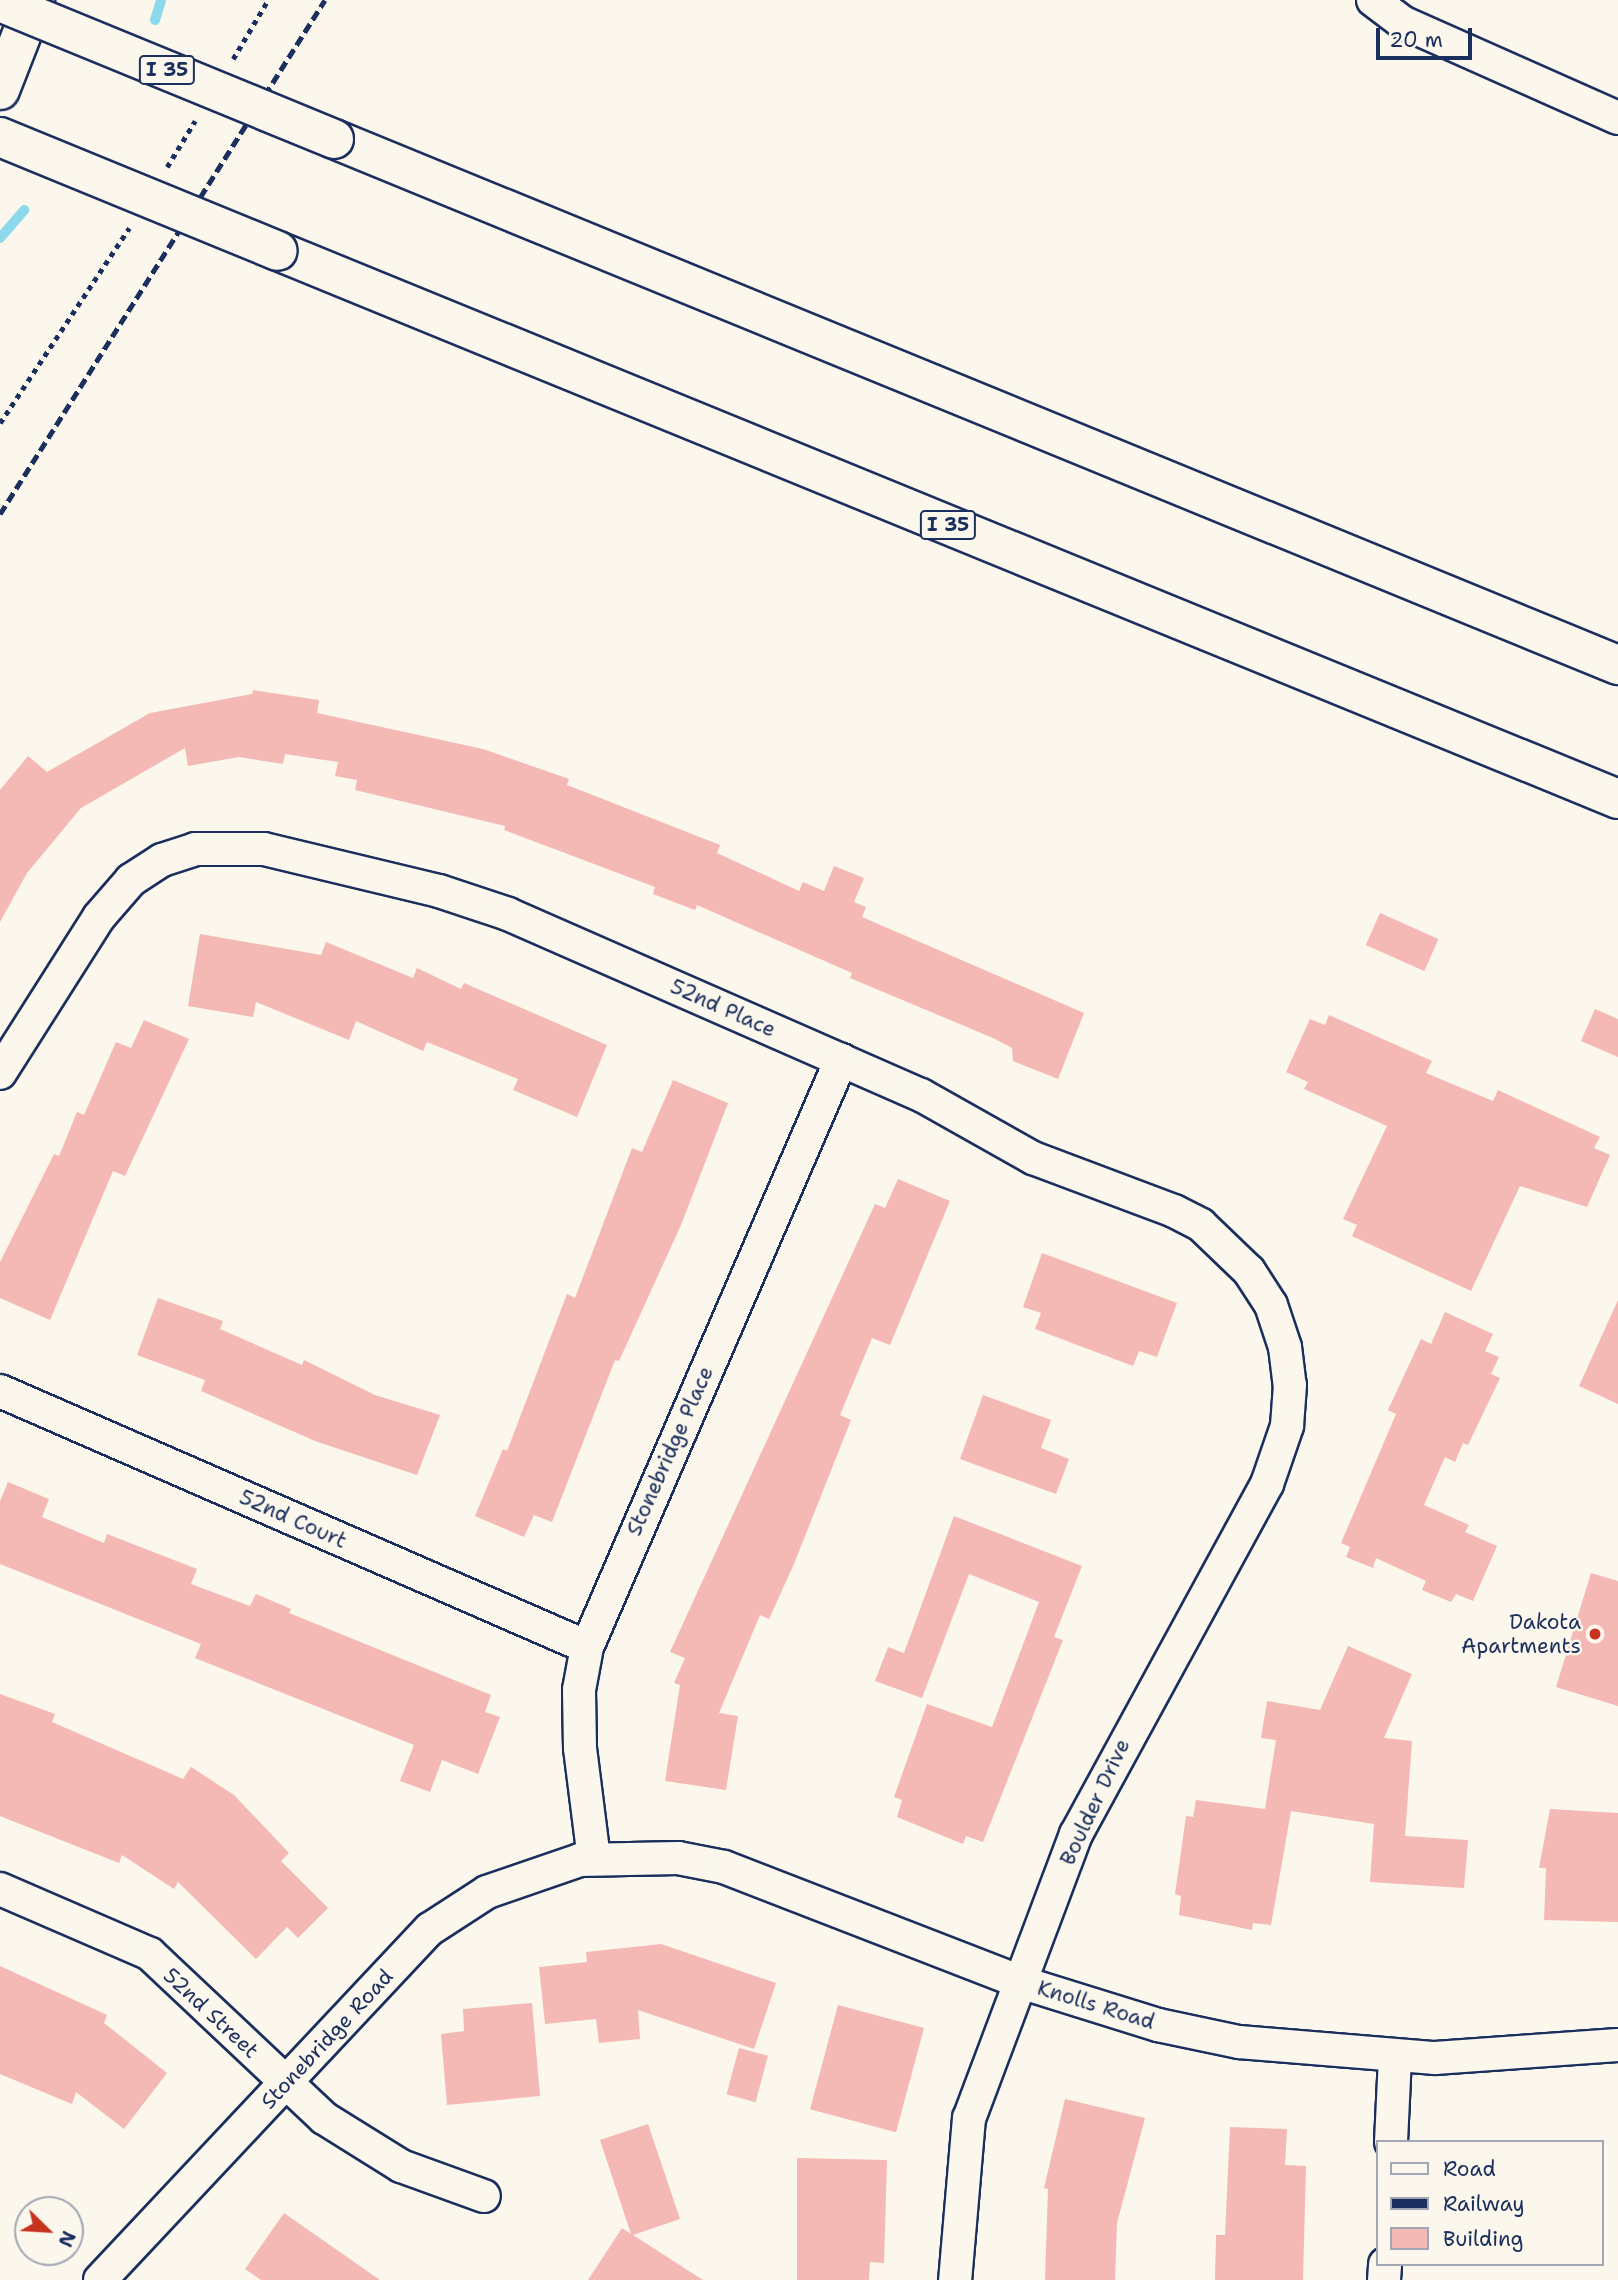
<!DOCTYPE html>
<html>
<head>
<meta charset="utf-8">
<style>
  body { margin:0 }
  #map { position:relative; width:1618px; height:2280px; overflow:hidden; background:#fbf7ec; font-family:"Shantell Sans",sans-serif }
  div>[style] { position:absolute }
  .stream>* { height:10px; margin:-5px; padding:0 5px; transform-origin:5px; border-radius:5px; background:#8dd9ec }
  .building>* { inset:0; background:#f4b8b5; transform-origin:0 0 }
  .path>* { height:4.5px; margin-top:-2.25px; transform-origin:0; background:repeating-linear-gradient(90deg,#1b2f5e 0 5px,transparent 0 10px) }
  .roads { filter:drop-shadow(2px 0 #1b2f5e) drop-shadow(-2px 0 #1b2f5e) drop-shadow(0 2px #1b2f5e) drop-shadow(0 -2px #1b2f5e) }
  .minor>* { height:32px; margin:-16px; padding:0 16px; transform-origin:16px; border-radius:16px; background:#fbf7ec }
  .major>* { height:38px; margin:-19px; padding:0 19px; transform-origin:19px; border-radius:19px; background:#fbf7ec }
  .highway>* { height:38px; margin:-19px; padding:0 19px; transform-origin:19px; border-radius:19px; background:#fbf7ec }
  .rail>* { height:5px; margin-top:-2.5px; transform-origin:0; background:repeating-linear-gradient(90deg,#1b2f5e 0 10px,transparent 0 15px) }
  .bridges { filter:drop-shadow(2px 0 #1b2f5e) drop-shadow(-2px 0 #1b2f5e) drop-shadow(0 2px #1b2f5e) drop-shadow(0 -2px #1b2f5e) }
  .highway-bridge>* { height:38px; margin:-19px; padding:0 19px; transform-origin:19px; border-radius:19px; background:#fbf7ec }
  .dots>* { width:19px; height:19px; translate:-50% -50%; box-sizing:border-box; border:4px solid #fbf7ec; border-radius:50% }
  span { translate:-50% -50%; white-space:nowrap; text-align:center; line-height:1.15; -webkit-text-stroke:5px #fbf7ec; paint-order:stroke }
  .shield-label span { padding:2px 5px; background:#fbf7ec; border:2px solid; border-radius:5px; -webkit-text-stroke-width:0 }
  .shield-label { font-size:19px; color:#1b2f5e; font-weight:700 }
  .street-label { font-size:21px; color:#1b2f5e }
  .poi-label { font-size:21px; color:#1b2f5e }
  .right { translate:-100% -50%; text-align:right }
  .legend { position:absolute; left:1376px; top:2140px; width:228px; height:126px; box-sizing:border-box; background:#fbf7ec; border:2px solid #a1a7b3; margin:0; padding:9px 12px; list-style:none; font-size:21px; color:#1b2f5e }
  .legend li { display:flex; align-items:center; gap:14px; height:35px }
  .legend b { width:35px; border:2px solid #a1a7b3 }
  .north { position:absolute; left:14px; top:2196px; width:70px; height:70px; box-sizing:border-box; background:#fbf7ec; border:2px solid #a1a7b3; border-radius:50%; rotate:114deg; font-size:19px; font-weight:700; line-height:28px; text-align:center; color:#1b2f5e }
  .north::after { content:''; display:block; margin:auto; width:24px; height:32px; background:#c8321e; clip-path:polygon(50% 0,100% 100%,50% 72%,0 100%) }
  .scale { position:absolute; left:1376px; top:28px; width:96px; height:32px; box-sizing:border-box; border:4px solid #1b2f5e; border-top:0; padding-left:9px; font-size:21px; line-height:24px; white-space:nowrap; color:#1b2f5e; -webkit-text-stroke:5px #fbf7ec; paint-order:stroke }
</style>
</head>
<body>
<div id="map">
  <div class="stream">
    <i style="left:155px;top:20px;width:21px;rotate:-73deg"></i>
    <i style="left:0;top:238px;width:37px;rotate:-49deg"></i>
  </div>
  <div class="building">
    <i style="clip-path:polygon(253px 690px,319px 700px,317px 713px,483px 749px,569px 779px,567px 785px,720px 845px,717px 853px,799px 891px,803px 882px,824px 891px,834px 866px,864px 878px,854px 902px,866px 907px,862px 917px,1084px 1013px,1058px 1079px,1013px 1061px,1012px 1048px,993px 1038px,850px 978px,852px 973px,697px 905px,695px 910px,653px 894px,655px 887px,504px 830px,505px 826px,355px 790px,357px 780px,335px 776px,338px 762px,285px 754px,283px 764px,239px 757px,188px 766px,185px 748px,81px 808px,27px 873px,0 922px,0 790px,28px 756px,47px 772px,150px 713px,252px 694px)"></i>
    <i style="left:1380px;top:913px;width:64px;height:35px;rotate:24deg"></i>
    <i style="clip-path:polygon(200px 934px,321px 955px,326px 942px,413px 978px,417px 968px,461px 989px,464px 983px,607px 1045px,577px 1117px,513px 1090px,518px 1079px,427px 1042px,423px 1051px,356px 1021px,349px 1040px,256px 1002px,253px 1017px,188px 1006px)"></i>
    <i style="clip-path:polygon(1595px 1009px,1618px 1019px,1618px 1057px,1581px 1041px)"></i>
    <i style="clip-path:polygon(1329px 1015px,1432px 1061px,1426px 1073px,1493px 1101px,1498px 1090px,1600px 1137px,1594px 1148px,1610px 1155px,1587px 1207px,1520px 1186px,1471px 1291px,1352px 1236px,1357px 1225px,1343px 1219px,1387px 1126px,1304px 1089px,1308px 1082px,1286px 1072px,1310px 1019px,1325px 1025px)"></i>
    <i style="clip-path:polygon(144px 1020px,189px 1039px,125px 1176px,113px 1171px,50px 1320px,0 1298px,0 1262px,54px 1154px,59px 1156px,77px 1112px,84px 1115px,116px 1042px,131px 1048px)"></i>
    <i style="clip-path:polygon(673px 1080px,728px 1103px,681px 1225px,619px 1361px,615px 1360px,552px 1522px,534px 1515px,524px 1537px,475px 1516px,503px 1449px,507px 1451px,567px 1294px,575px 1298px,632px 1148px,642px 1152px)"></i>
    <i style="clip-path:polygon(898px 1179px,950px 1201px,890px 1345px,872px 1338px,840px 1415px,851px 1420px,794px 1564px,769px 1619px,760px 1615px,719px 1713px,738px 1716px,726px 1790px,665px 1781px,680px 1685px,674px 1683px,685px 1658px,670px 1652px,875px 1204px,885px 1208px)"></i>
    <i style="clip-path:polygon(1042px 1253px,1177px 1303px,1157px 1357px,1139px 1351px,1133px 1366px,1035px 1329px,1041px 1313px,1023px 1307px)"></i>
    <i style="clip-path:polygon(158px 1298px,223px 1321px,220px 1329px,302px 1365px,304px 1360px,375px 1395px,440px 1415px,417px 1475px,315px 1441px,201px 1391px,205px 1380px,137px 1355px)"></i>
    <i style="clip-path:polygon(1618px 1300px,1618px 1404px,1579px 1386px)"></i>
    <i style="clip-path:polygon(1445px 1312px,1493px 1334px,1485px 1351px,1499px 1357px,1491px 1374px,1500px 1378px,1468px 1445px,1463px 1443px,1455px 1462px,1445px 1457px,1424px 1505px,1469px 1525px,1465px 1532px,1497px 1546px,1473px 1601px,1456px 1594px,1451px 1602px,1422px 1590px,1426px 1581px,1376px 1558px,1373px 1568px,1346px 1557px,1350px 1547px,1341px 1543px,1396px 1414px,1388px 1410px,1421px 1339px,1431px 1344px)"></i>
    <i style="clip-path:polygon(983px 1395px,1051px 1420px,1041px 1448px,1069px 1459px,1056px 1494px,960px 1459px)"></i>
    <i style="clip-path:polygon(8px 1482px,49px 1499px,42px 1517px,104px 1543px,107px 1534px,197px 1569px,191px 1584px,250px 1606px,256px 1594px,291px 1609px,289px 1613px,491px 1695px,485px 1712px,500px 1717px,478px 1774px,442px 1760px,430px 1792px,400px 1781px,414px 1745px,195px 1658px,201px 1644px,0 1564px,0 1501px)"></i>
    <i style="clip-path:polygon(954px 1516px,1082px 1566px,1054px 1637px,1063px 1640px,983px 1842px,966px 1836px,963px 1844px,897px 1817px,902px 1800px,894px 1797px,927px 1704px,992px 1727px,1039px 1602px,969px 1574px,922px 1698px,875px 1681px,888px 1647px,904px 1653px)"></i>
    <i style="clip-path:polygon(1591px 1573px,1618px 1581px,1618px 1706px,1556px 1687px)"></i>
    <i style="clip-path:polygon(1348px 1646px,1412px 1674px,1384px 1738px,1412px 1741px,1405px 1836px,1468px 1840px,1464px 1888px,1370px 1882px,1374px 1824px,1291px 1811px,1271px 1925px,1253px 1923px,1252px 1930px,1179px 1915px,1181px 1896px,1175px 1894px,1186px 1816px,1193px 1817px,1196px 1800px,1265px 1809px,1276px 1740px,1261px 1738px,1267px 1701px,1320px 1710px)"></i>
    <i style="clip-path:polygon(0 1694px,55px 1714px,52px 1722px,183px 1779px,191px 1767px,234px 1795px,289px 1853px,281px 1861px,328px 1908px,298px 1938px,287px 1927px,256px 1959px,178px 1882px,174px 1889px,122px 1855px,119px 1863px,0 1816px)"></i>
    <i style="clip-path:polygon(1550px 1809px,1618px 1813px,1618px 1922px,1544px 1920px,1546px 1868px,1539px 1868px)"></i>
    <i style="clip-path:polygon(661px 1944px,776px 1983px,754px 2049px,638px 2010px,640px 2039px,599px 2043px,596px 2019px,545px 2024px,539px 1967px,587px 1962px,586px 1952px)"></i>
    <i style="clip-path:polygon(0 1966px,107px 2015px,104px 2023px,167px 2073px,124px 2129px,76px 2092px,72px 2104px,0 2074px)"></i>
    <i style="clip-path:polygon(532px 2003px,540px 2096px,447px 2105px,441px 2034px,464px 2031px,463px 2009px)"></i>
    <i style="left:838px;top:2005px;width:89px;height:108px;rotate:15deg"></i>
    <i style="left:739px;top:2048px;width:30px;height:48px;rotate:15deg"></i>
    <i style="clip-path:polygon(1065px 2099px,1145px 2118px,1117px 2223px,1115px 2280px,1045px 2280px,1048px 2189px,1044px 2188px)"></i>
    <i style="clip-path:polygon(648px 2124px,680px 2219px,633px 2235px,703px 2280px,588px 2280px,622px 2228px,631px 2234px,600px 2140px)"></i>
    <i style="clip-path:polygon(1230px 2127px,1287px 2129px,1285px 2165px,1306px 2166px,1303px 2280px,1215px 2280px,1216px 2235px,1225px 2235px)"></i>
    <i style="clip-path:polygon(797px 2158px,887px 2160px,884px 2263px,870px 2262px,869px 2280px,797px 2280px)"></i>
    <i style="clip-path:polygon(284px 2213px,380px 2280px,261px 2280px,245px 2269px)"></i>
  </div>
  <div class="path">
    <i style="left:233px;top:59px;width:69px;rotate:-59.3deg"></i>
    <i style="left:167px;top:167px;width:54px;rotate:-58.7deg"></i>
    <i style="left:0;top:423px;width:234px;rotate:-56.5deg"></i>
  </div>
  <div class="roads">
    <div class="minor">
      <i style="left:1373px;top:0;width:36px;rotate:37deg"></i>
      <i style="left:1402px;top:22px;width:236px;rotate:24deg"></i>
      <i style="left:0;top:1073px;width:185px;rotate:-57.6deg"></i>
      <i style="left:99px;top:917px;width:49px;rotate:-49.1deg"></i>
      <i style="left:131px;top:880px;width:37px;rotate:-33deg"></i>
      <i style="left:162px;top:860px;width:35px;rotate:-18deg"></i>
      <i style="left:195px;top:849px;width:69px"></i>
      <i style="left:264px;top:849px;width:180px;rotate:13.5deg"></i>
      <i style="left:439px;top:891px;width:73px;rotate:18.4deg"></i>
      <i style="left:508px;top:914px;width:451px;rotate:23.7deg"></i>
      <i style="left:921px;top:1095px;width:129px;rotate:29.4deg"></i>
      <i style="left:1033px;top:1158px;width:151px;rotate:20.6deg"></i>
      <i style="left:1174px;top:1211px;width:30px;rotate:27deg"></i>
      <i style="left:1201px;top:1225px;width:66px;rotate:43.8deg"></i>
      <i style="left:1249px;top:1271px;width:40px;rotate:57.1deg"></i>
      <i style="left:1271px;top:1305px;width:44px;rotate:71.6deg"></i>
      <i style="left:1285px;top:1347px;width:38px;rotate:83deg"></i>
      <i style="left:1290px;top:1385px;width:41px;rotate:94.2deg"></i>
      <i style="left:1287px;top:1426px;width:61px;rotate:109deg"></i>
      <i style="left:1267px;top:1484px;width:399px;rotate:118.6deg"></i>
      <i style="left:1076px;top:1834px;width:303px;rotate:110.6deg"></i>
      <i style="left:969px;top:2118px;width:163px;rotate:94.9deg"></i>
      <i style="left:0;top:1391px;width:640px;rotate:23.56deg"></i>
      <i style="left:594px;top:1859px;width:112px;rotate:-97.2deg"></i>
      <i style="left:580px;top:1748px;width:58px;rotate:-91deg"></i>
      <i style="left:579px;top:1690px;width:44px;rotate:-79.5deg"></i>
      <i style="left:587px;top:1647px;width:640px;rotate:-66.6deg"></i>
      <i style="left:0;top:1889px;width:163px;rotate:23.4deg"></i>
      <i style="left:150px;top:1954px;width:239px;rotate:43.3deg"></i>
      <i style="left:324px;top:2118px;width:91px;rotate:31.9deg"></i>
      <i style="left:401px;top:2166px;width:88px;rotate:19.9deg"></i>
      <i style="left:1391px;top:2142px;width:85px;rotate:-87.3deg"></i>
      <i style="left:100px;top:2280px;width:482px;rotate:-46.8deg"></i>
      <i style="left:430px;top:1929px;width:68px;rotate:-33deg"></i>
      <i style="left:487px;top:1892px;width:98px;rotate:-19deg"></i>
      <i style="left:580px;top:1860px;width:98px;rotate:-1.2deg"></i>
      <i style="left:678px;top:1858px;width:47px;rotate:11.1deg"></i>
      <i style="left:724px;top:1867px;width:318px;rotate:21.2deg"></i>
      <i style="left:1020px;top:1982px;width:145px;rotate:17.3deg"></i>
      <i style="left:1158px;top:2025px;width:83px;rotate:11.9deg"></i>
      <i style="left:1239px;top:2042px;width:197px;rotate:4.7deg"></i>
      <i style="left:1435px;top:2058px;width:183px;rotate:-4.1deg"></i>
      <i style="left:1384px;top:2280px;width:16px;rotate:-86deg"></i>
    </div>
    <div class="major">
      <i style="left:0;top:90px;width:97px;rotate:-68.7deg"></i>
    </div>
    <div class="highway">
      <i style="left:334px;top:139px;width:1388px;rotate:22.28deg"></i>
      <i style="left:278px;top:251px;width:1448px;rotate:22.24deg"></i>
    </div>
  </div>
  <div class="rail">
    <i style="left:0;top:514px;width:608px;rotate:-57.7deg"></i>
  </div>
  <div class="bridges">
    <div class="highway-bridge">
      <i style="left:0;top:2px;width:361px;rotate:22.3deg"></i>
      <i style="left:0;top:137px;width:300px;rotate:22.3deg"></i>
    </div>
  </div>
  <div class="dots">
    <i style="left:1595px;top:1634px;background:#c8321e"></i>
  </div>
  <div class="shield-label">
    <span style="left:167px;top:70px">I 35</span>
    <span style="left:948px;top:525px">I 35</span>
  </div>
  <div class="street-label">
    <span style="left:723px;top:1008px;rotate:24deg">52nd Place</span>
    <span style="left:670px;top:1451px;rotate:-66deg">Stonebridge Place</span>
    <span style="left:293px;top:1519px;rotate:24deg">52nd Court</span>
    <span style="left:1095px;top:1802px;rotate:-65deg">Boulder Drive</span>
    <span style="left:1096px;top:2005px;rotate:17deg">Knolls Road</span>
    <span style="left:211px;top:2013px;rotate:43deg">52nd Street</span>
    <span style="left:327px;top:2039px;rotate:-47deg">Stonebridge Road</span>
  </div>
  <div class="poi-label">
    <span class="right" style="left:1581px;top:1634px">Dakota<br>Apartments</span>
  </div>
  <ul class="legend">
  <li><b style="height:9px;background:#fbf7ec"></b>Road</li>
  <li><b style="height:9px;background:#1b2f5e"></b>Railway</li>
  <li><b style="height:19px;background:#f4b8b5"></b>Building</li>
  </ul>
  <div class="north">N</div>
  <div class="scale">20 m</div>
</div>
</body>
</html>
